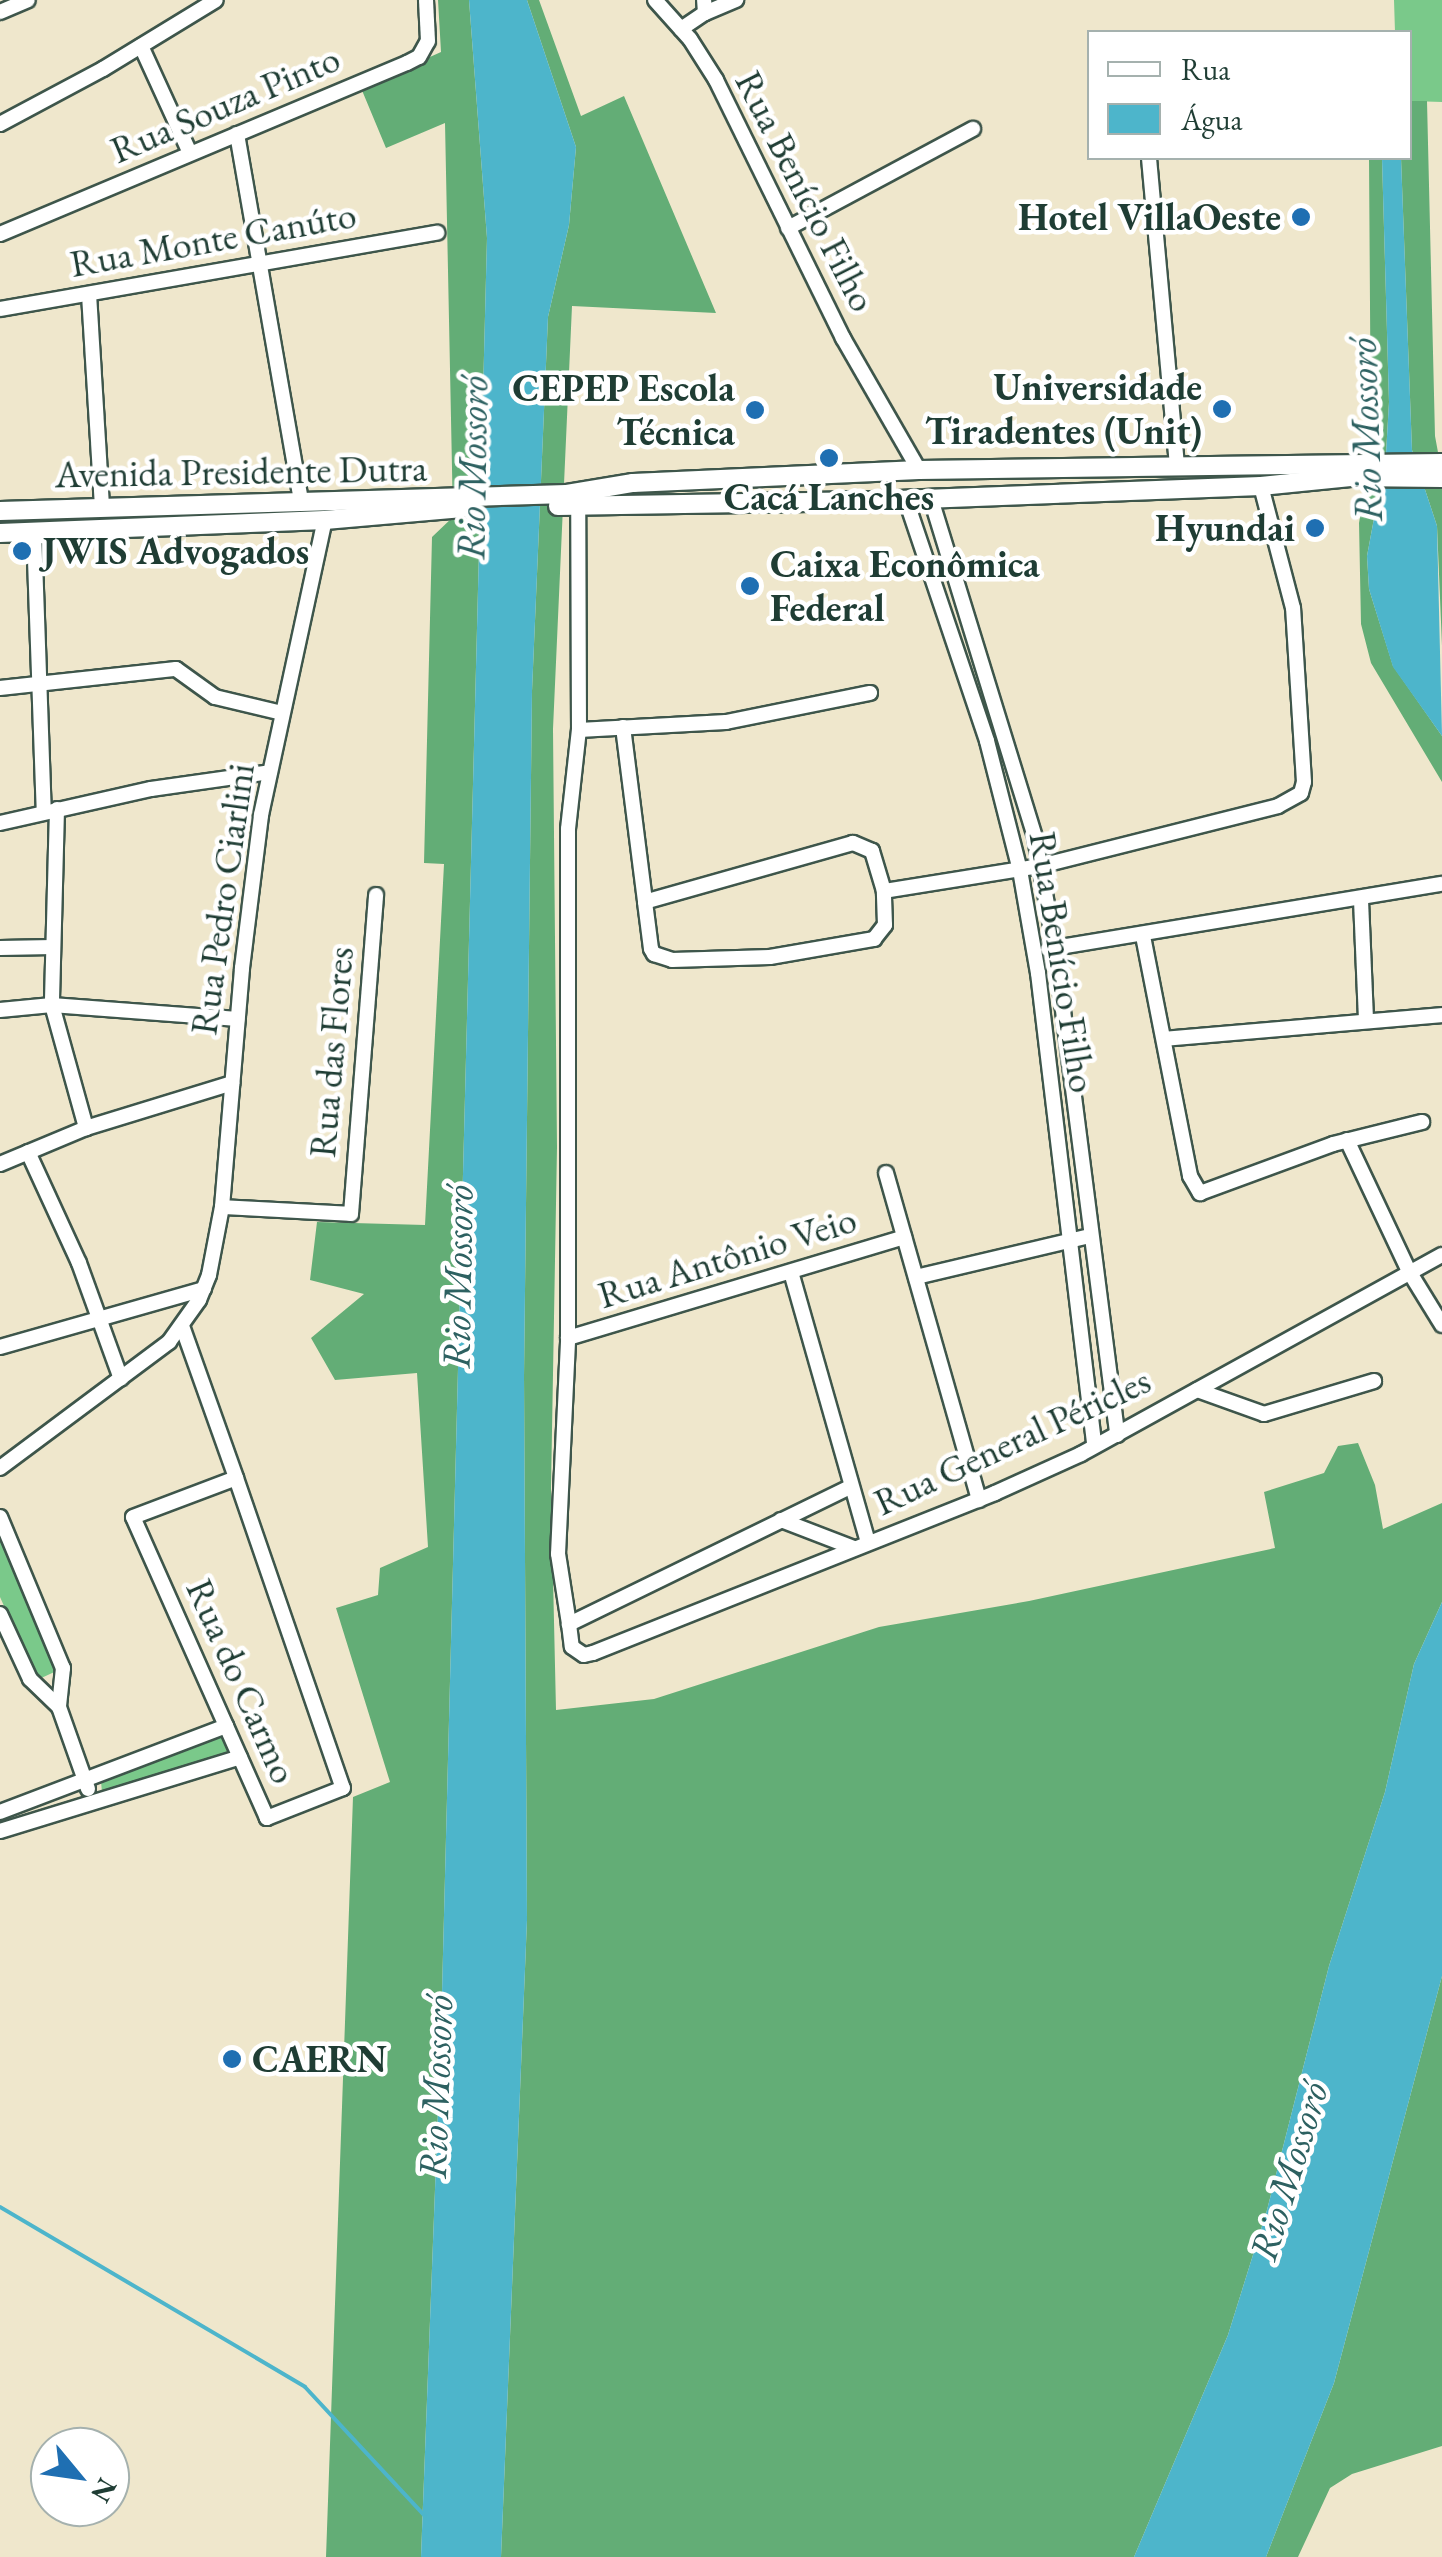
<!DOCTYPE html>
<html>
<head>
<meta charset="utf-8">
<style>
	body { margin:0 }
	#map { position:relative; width:1442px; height:2557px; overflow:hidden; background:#efe7cc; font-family:"EB Garamond",serif }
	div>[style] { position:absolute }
	.green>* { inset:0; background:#7ac98a }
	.forest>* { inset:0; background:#63ad76 }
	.water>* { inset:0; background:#4db5cb }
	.stream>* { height:4px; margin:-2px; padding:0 2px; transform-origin:2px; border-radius:2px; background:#4db5cb }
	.roads { filter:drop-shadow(2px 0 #3e564b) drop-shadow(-2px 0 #3e564b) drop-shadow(0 2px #3e564b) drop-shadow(0 -2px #3e564b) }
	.minor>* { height:14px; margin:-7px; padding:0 7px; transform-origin:7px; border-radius:7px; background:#fff }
	.major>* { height:18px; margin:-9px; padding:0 9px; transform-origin:9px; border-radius:9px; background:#fff }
	.dots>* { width:28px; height:28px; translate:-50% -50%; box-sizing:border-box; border:5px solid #fff; border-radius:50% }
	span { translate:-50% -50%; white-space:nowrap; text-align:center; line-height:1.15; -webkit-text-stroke:9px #fff; paint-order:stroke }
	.street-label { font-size:38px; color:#1f3d34 }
	.poi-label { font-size:38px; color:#1f3d34; font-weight:700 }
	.right { translate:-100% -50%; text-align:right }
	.left { translate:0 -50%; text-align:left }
	.water-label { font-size:40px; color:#2d6161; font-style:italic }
	.legend { position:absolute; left:1087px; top:30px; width:325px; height:130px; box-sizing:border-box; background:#fff; border:2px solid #a5b1ae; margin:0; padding:12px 18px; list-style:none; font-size:30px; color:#1f3d34 }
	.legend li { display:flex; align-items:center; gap:20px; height:50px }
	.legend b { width:50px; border:2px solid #a5b1ae }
	.north { position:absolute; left:30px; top:2427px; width:100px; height:100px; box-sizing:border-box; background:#fff; border:2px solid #a5b1ae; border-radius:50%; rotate:119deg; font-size:28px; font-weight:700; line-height:40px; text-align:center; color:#1f3d34 }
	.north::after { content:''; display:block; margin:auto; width:35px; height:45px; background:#1f6fb2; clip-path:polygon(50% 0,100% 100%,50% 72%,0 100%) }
</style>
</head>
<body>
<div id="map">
	<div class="green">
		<div style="clip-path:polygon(1394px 0,1442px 0,1442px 102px,1410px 101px,1410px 32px,1395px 32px)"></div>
		<div style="clip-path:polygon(0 1531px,63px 1668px,37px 1680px,0 1597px)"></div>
		<div style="clip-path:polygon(223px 1735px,232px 1753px,102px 1793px,101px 1781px)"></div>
	</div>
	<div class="forest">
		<div style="clip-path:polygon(438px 0,469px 0,487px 238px,441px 2032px,421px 2557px,326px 2557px,353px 1797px,390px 1782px,336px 1608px,378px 1595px,380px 1568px,428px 1547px,417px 1373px,335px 1380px,311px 1338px,364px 1294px,310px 1280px,317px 1222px,425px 1225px,444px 864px,424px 863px,432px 537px,453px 517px,445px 123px,386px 148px,361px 88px,441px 52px)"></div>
		<div style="clip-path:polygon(527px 0,539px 0,581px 116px,624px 96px,716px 313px,572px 306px,553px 729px,557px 1147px,551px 1488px,556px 1710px,654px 1699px,879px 1627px,1029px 1601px,1275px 1548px,1264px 1492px,1324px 1473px,1338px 1446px,1358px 1443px,1375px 1485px,1383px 1529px,1442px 1503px,1442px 1602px,1414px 1664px,1385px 1792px,1329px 1966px,1267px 2210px,1228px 2335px,1134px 2557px,501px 2557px,527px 1920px,524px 1376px,532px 691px,548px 317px,569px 225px,576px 147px)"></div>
		<div style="clip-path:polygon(1410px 101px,1427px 101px,1435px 436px,1442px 474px,1442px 646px,1437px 526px,1412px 450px,1401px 158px,1410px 158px)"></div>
		<div style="clip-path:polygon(1369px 158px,1382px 158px,1389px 402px,1386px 454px,1367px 556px,1369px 589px,1393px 666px,1442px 736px,1442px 782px,1371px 663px,1361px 624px,1359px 523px,1371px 453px)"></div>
		<div style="clip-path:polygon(1442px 1976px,1442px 2446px,1352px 2474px,1330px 2488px,1298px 2557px,1266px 2557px,1334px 2383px)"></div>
	</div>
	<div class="water">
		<div style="clip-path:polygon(469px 0,527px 0,576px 147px,569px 225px,548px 317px,532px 691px,524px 1376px,527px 1920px,501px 2557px,421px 2557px,441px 2032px,487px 238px)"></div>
		<div style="clip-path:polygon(1382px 158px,1401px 158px,1412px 450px,1437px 526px,1442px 736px,1393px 667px,1369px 589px,1367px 556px,1386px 454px,1389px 402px)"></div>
		<div style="clip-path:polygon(1442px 1602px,1442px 1976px,1334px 2383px,1266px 2557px,1134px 2557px,1228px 2335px,1267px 2210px,1329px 1966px,1385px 1792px,1414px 1664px)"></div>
	</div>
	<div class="stream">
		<div style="left:0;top:2207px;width:354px;rotate:30.5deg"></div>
		<div style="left:305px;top:2387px;width:176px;rotate:47.1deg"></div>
	</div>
	<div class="roads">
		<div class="minor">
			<div style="left:655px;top:0;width:52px;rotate:48.1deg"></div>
			<div style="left:690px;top:39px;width:49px;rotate:57.6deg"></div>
			<div style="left:716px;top:80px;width:288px;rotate:63.8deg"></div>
			<div style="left:843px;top:338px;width:152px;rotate:60.1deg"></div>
			<div style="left:0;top:12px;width:30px;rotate:-23deg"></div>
			<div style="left:705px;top:13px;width:34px;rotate:-23deg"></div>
			<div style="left:681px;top:29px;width:29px;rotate:-34deg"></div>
			<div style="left:705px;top:13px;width:13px;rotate:-94deg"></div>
			<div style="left:141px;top:46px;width:118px;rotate:65.4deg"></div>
			<div style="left:0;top:124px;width:117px;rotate:-28.1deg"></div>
			<div style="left:103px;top:69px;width:132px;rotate:-31.4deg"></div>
			<div style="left:237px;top:134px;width:374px;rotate:80.1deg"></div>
			<div style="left:1149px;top:158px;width:307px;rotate:84.8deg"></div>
			<div style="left:788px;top:228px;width:210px;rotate:-28.2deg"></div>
			<div style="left:0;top:234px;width:441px;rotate:-22.8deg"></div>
			<div style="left:407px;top:63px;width:13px;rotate:-27deg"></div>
			<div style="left:419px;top:57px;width:18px;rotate:-61deg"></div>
			<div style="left:428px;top:41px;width:41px;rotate:-92.8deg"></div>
			<div style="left:89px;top:294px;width:211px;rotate:86.5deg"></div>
			<div style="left:0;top:309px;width:444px;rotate:-9.9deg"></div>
			<div style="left:931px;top:499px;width:355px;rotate:72.9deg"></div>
			<div style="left:1035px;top:838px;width:112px;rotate:79.7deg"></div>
			<div style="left:1055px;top:948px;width:491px;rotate:82.7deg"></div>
			<div style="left:906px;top:500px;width:254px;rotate:71.4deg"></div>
			<div style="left:987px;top:741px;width:133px;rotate:75.7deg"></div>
			<div style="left:1020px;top:870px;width:105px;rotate:80.1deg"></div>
			<div style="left:1038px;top:973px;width:476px;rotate:83.2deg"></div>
			<div style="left:34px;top:531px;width:281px;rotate:88deg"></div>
			<div style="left:0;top:688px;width:177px;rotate:-6.2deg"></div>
			<div style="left:176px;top:669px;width:48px;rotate:35.7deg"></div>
			<div style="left:215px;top:697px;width:69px;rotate:13.4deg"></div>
			<div style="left:623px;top:727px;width:176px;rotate:82.8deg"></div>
			<div style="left:645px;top:902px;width:47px;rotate:82.7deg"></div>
			<div style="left:651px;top:949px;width:6px;rotate:59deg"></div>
			<div style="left:654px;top:954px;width:19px;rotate:18deg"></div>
			<div style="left:672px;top:960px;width:98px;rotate:-1.8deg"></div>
			<div style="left:770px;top:957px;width:106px;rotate:-9.8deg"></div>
			<div style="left:874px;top:939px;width:18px;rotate:-52deg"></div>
			<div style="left:885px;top:925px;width:34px;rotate:-92deg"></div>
			<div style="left:884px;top:891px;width:42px;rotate:-106.7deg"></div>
			<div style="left:872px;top:851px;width:21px;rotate:-157deg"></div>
			<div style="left:853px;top:843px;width:216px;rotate:164.2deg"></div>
			<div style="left:579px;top:730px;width:147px;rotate:-3.1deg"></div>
			<div style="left:726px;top:722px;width:147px;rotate:-11.4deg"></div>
			<div style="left:57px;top:809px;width:196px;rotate:91.5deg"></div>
			<div style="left:52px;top:1005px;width:128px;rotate:74.5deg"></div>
			<div style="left:0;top:823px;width:155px;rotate:-12.7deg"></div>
			<div style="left:151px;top:789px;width:120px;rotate:-8.1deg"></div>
			<div style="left:884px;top:891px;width:158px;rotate:-9.1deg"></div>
			<div style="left:1040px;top:866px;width:245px;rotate:-14.1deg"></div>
			<div style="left:1278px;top:806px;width:26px;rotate:-29deg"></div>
			<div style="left:1301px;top:793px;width:11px;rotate:-75deg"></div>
			<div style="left:1304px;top:782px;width:174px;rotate:-93.6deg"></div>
			<div style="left:1293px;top:608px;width:126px;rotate:-104.7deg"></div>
			<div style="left:1361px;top:900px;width:121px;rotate:87.6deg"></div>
			<div style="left:1143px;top:936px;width:245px;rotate:78.9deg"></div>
			<div style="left:1190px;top:1176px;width:20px;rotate:60deg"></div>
			<div style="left:1200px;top:1193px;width:142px;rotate:-20.2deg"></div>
			<div style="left:1333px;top:1144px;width:92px;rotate:-13.9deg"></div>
			<div style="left:0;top:948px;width:53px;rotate:-1.1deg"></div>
			<div style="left:1048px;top:949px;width:399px;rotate:-9.4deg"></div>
			<div style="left:0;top:1010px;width:52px;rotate:-5.5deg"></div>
			<div style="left:52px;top:1005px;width:186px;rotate:4.3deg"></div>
			<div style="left:1164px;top:1039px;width:279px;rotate:-4.9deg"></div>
			<div style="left:1347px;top:1140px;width:147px;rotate:64.7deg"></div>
			<div style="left:1410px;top:1273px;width:61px;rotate:58.4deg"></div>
			<div style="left:28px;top:1152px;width:122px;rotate:65.3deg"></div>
			<div style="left:79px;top:1263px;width:123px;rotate:70.1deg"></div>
			<div style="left:0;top:1164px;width:93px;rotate:-22.7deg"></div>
			<div style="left:86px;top:1128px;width:153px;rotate:-17.1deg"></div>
			<div style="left:886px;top:1173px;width:340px;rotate:74.1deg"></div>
			<div style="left:222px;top:1207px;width:129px;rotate:3.1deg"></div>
			<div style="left:351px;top:1214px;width:320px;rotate:-85.5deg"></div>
			<div style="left:791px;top:1272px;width:281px;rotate:74.1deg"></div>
			<div style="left:916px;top:1277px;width:178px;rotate:-13.3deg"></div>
			<div style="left:182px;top:1326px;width:161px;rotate:70.4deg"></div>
			<div style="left:236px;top:1478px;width:328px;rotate:71deg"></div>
			<div style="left:343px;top:1788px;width:82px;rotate:158.5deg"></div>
			<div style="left:267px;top:1818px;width:329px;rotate:-114deg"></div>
			<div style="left:133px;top:1517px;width:110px;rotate:-20.7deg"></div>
			<div style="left:568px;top:1338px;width:351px;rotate:-16.7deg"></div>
			<div style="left:0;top:1347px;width:212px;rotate:-15.9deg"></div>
			<div style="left:1197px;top:1390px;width:71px;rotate:19.7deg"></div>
			<div style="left:1264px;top:1414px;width:115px;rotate:-16.7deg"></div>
			<div style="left:0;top:1468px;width:211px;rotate:-36.7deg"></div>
			<div style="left:169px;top:1342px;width:52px;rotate:-54.5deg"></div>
			<div style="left:199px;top:1300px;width:27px;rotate:-68deg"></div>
			<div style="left:209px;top:1275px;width:69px;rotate:-79.2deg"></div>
			<div style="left:222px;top:1207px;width:240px;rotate:-85.2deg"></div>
			<div style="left:242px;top:968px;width:154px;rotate:-82.9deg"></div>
			<div style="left:261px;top:815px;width:302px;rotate:-77.8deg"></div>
			<div style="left:850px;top:1487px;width:313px;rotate:154deg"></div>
			<div style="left:569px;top:1624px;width:23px;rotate:83deg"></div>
			<div style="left:572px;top:1647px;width:14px;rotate:34deg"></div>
			<div style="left:584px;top:1655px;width:9px;rotate:-13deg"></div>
			<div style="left:593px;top:1653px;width:433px;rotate:-21.7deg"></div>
			<div style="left:995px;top:1493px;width:94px;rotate:-24.4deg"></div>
			<div style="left:1081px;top:1454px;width:412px;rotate:-28.9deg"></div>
			<div style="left:0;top:1517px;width:164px;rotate:67.4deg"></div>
			<div style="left:63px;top:1668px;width:39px;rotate:96deg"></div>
			<div style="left:781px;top:1520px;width:78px;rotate:21deg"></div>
			<div style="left:0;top:1614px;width:72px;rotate:65.2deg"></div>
			<div style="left:30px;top:1679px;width:40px;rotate:44deg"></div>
			<div style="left:59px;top:1707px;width:87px;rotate:70.5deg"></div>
			<div style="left:569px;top:1624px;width:71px;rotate:-98.9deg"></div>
			<div style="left:558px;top:1554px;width:216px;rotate:-87.3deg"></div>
			<div style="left:568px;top:1338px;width:509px;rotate:-90deg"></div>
			<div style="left:568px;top:829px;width:100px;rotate:-83.7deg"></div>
			<div style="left:579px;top:730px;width:231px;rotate:-90.2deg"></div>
			<div style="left:0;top:1812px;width:242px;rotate:-20.8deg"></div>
			<div style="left:0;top:1831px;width:251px;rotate:-17.1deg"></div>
		</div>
		<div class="major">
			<div style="left:558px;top:506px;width:314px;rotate:-0.9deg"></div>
			<div style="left:872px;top:501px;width:389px;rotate:-2.2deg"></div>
			<div style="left:1261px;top:486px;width:90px;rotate:-5.7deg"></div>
			<div style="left:1351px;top:477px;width:91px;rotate:0.6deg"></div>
			<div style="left:0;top:511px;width:567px;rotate:-1.72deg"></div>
			<div style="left:567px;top:494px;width:67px;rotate:-9.5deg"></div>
			<div style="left:633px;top:483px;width:286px;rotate:-2.6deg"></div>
			<div style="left:919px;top:470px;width:523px;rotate:-0.77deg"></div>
			<div style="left:0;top:533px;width:325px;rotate:-2.3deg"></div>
			<div style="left:325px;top:520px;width:138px;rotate:-5deg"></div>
		</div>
	</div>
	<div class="dots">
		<div style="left:1301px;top:217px;background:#1f6fb2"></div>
		<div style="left:1222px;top:409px;background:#1f6fb2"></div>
		<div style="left:755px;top:410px;background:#1f6fb2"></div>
		<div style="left:829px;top:458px;background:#1f6fb2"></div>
		<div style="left:1315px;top:528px;background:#1f6fb2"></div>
		<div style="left:22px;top:551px;background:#1f6fb2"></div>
		<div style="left:750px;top:586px;background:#1f6fb2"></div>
		<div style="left:232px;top:2059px;background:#1f6fb2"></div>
	</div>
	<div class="street-label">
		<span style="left:225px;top:104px;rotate:-23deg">Rua Souza Pinto</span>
		<span style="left:806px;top:191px;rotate:63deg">Rua Benício Filho</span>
		<span style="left:213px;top:239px;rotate:-10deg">Rua Monte Canúto</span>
		<span style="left:241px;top:471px;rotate:-1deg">Avenida Presidente Dutra</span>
		<span style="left:222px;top:899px;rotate:-82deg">Rua Pedro Ciarlini</span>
		<span style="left:1063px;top:962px;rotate:81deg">Rua Benício Filho</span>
		<span style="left:331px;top:1052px;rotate:-85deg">Rua das Flores</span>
		<span style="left:727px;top:1257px;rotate:-17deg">Rua Antônio Veio</span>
		<span style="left:1012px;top:1441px;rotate:-25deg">Rua General Péricles</span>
		<span style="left:242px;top:1681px;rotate:66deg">Rua do Carmo</span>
	</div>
	<div class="poi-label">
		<span class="right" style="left:1281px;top:217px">Hotel VillaOeste</span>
		<span class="right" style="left:1202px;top:409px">Universidade<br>Tiradentes (Unit)</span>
		<span class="right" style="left:735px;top:410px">CEPEP Escola<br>Técnica</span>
		<span style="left:829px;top:497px">Cacá Lanches</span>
		<span class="right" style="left:1295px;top:528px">Hyundai</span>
		<span class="left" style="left:42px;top:551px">JWIS Advogados</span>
		<span class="left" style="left:770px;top:586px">Caixa Econômica<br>Federal</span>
		<span class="left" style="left:252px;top:2059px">CAERN</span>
	</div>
	<div class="water-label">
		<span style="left:1365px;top:430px;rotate:-92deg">Rio Mossoró</span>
		<span style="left:472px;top:468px;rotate:-89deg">Rio Mossoró</span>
		<span style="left:457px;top:1277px;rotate:-89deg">Rio Mossoró</span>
		<span style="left:435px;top:2087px;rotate:-88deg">Rio Mossoró</span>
		<span style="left:1288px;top:2171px;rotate:-73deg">Rio Mossoró</span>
	</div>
	<ul class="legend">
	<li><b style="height:12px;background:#fff"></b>Rua</li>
	<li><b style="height:28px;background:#4db5cb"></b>Água</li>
	</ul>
	<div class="north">N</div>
</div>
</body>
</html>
